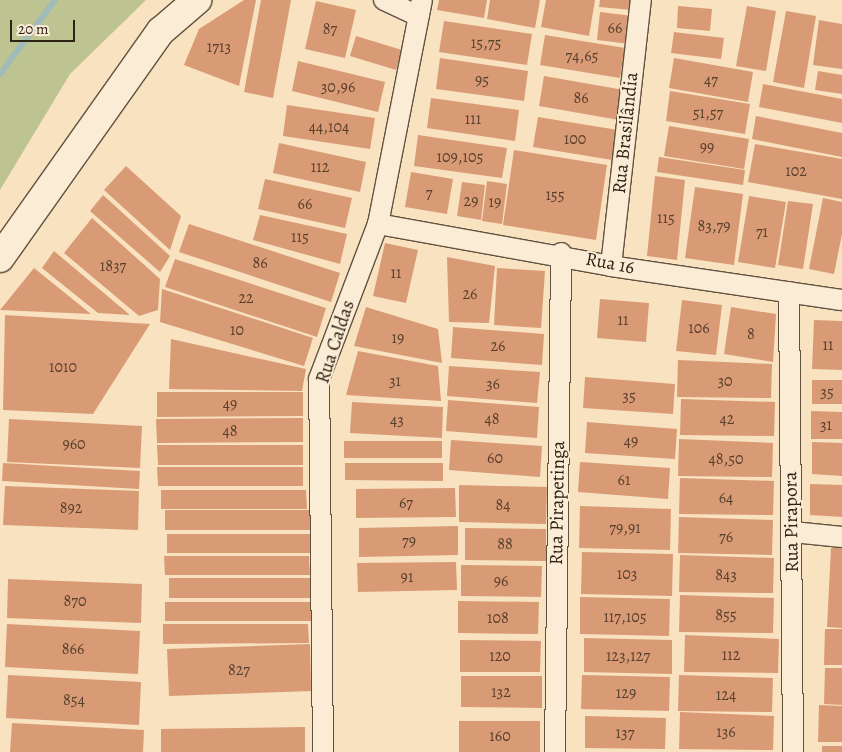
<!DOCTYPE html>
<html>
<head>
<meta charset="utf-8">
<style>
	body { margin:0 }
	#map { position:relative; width:842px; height:752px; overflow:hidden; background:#f9e2c0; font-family:Alegreya,serif }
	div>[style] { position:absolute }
	.green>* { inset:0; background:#bec392 }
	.stream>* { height:6px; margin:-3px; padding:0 3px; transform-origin:3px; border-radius:3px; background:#a0bcb9 }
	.building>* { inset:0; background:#d99b76 }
	.roads { filter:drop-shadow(1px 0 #615240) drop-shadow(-1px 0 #615240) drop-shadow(0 1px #615240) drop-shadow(0 -1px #615240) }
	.street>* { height:20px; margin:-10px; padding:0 10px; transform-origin:10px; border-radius:10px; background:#fbecd6 }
	.secondary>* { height:28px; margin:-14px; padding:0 14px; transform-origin:14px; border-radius:14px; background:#fbecd6 }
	span { translate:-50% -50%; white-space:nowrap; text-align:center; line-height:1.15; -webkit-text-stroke:4px #fbecd6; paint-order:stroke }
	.number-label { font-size:16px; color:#59402d }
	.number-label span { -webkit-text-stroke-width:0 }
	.street-label { font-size:19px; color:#2e2215 }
	.scale { position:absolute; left:10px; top:20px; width:65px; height:22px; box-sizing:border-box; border:2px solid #2e2215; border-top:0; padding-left:6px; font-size:15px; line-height:18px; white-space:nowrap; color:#2e2215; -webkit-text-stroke:4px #fbecd6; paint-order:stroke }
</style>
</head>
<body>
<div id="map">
	<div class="green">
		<div style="clip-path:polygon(0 0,146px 0,70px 74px,0 190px)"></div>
	</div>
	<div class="stream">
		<div style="left:0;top:74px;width:92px;rotate:-53.4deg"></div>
	</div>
	<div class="building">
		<div style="clip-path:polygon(244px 0,256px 0,239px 86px,184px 65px,199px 29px)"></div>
		<div style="clip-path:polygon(261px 0,291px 0,273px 98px,244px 92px)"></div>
		<div style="clip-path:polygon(439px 0,487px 0,484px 18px,437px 10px)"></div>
		<div style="clip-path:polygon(490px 0,540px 0,535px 28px,487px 19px)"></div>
		<div style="clip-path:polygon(546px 0,595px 0,589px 36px,541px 27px)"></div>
		<div style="clip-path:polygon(600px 0,634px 0,633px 10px,599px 7px)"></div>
		<div style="clip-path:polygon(316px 1px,356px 10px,345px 58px,305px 49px)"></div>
		<div style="clip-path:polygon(678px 6px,712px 9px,710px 31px,677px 28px)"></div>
		<div style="clip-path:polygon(747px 6px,776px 11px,766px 71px,736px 66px)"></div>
		<div style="clip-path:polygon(786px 11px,816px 16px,804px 88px,773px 82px)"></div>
		<div style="clip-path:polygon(600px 12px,633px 16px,630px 44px,597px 40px)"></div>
		<div style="clip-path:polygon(819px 20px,842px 24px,842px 69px,813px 65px)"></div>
		<div style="clip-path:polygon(444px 21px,532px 34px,527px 65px,439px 52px)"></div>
		<div style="clip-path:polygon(674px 32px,724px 38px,721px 59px,671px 53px)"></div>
		<div style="clip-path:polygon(545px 35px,625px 48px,620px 78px,540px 65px)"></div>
		<div style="clip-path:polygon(356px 36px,402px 50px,396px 70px,350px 56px)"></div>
		<div style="clip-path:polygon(440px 58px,528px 71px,524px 101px,436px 89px)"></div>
		<div style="clip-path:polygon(674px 58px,753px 72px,748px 102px,669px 88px)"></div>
		<div style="clip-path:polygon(298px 61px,385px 82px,378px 112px,292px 91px)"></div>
		<div style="clip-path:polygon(818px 71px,842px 75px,842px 94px,815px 90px)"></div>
		<div style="clip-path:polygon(544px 76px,624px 90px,619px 120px,539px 106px)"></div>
		<div style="clip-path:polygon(763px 84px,842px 99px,842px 123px,759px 107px)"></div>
		<div style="clip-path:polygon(670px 91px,750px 104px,745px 134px,666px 121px)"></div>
		<div style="clip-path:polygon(431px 98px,519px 110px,515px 141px,427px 128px)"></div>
		<div style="clip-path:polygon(287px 105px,375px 118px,370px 149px,283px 136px)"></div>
		<div style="clip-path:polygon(756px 116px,842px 133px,842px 157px,752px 139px)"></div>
		<div style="clip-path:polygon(538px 117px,618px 130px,612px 160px,533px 147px)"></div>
		<div style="clip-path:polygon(669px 126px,749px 139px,744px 169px,664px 156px)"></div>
		<div style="clip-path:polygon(418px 135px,507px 148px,502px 178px,414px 166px)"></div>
		<div style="clip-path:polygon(279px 143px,366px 162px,360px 192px,273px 173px)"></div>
		<div style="clip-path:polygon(755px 144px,842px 159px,842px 199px,748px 182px)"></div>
		<div style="clip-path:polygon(514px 150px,607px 165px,596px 240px,503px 225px)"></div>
		<div style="clip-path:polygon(659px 157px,745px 170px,743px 185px,657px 172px)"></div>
		<div style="clip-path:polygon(126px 166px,181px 216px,170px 250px,104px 190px)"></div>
		<div style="clip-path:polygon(411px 172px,453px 179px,447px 214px,405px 207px)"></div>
		<div style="clip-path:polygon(655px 176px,685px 180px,677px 260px,647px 256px)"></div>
		<div style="clip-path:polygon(265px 179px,352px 198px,345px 228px,258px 209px)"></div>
		<div style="clip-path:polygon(487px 181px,507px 184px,502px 224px,482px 221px)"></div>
		<div style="clip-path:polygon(462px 182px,485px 185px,481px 220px,457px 216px)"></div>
		<div style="clip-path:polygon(695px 187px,743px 194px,734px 265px,685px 258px)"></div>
		<div style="clip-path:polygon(103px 195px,170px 256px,160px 272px,90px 211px)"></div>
		<div style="clip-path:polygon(749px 196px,786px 202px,775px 268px,738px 262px)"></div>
		<div style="clip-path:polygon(823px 198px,842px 202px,842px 234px,834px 274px,809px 269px)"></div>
		<div style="clip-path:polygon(788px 201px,813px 204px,803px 269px,778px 265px)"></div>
		<div style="clip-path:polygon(260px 215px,347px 234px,340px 264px,253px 240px)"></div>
		<div style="clip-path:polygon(92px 218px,160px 279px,158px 310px,139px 316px,64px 253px)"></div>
		<div style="clip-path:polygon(189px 224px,340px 273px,331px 302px,179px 252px)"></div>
		<div style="clip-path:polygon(385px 243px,418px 250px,406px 303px,373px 296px)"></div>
		<div style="clip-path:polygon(54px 251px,130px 315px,98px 313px,42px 268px)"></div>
		<div style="clip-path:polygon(447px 257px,495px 266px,489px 323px,449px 322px)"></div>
		<div style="clip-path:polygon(175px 259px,326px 308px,317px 337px,165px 287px)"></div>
		<div style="clip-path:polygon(34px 268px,91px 314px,0 310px)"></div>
		<div style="clip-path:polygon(497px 268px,545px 271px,541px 328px,494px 325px)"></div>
		<div style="clip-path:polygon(162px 289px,313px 338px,304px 366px,160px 322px)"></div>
		<div style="clip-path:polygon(600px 299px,649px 303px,646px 342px,597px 338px)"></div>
		<div style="clip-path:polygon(682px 300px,722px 305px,716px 355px,676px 351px)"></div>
		<div style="clip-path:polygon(366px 307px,438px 329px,442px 363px,354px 346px)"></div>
		<div style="clip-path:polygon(731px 307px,776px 314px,773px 362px,724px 354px)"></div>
		<div style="clip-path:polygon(5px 315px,150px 324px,93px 414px,3px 410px)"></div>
		<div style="clip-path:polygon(814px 320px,842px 321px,842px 370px,812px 369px)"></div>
		<div style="clip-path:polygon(453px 327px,544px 334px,542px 365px,451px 358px)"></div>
		<div style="clip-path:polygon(171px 339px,306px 369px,302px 391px,169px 389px)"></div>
		<div style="clip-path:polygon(358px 351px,438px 366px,441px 401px,346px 395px)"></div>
		<div style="clip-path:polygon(678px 360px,772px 364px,771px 398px,677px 397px)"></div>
		<div style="clip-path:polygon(449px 366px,540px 372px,537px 403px,447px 396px)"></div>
		<div style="clip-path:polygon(585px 377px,675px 384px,673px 414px,583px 408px)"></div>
		<div style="clip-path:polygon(812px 380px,842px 380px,842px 404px,812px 404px)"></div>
		<div style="clip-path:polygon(157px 392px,303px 392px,303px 416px,157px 417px)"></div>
		<div style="clip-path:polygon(681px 399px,775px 402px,774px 436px,680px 435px)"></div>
		<div style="clip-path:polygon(448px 400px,539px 407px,537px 438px,446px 431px)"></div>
		<div style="clip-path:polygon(352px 402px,443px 407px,442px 438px,350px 433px)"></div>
		<div style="clip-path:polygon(811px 411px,842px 412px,842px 439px,811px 439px)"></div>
		<div style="clip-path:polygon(303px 418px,303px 442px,157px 443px,156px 419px)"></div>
		<div style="clip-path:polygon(9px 419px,142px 426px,140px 468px,7px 462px)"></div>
		<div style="clip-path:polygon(587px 422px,677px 429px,675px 459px,585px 453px)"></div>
		<div style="clip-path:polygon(679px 439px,773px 443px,772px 477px,678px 476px)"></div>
		<div style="clip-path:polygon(451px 440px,542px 446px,540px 477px,449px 470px)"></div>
		<div style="clip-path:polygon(344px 441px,442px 441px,442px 458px,344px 458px)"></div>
		<div style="clip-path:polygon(812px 442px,842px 443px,842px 476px,812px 474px)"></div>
		<div style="clip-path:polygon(157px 445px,303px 445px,303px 465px,158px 465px)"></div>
		<div style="clip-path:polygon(580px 462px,670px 468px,668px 499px,578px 492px)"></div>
		<div style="clip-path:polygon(3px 463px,140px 471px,139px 489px,2px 481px)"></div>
		<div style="clip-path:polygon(345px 463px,443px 463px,443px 481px,345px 480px)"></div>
		<div style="clip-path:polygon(157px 467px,303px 467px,303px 486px,158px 486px)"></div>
		<div style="clip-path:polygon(680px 478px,774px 481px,773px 515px,679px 514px)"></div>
		<div style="clip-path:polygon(810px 484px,842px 485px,842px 517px,810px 515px)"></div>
		<div style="clip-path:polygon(459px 485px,547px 487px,546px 524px,459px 522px)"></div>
		<div style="clip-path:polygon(5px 486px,139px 491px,138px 530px,3px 525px)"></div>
		<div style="clip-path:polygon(455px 488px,456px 517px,356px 518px,356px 489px)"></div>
		<div style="clip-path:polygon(161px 490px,306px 490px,307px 509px,161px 509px)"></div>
		<div style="clip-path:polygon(580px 506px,671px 509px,670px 550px,579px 548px)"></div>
		<div style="clip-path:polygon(165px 510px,310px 510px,310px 530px,165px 530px)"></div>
		<div style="clip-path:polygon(679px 517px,773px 520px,772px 555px,678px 553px)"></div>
		<div style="clip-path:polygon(458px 526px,458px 555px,359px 557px,359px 528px)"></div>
		<div style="clip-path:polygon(465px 528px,546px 529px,546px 561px,465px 560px)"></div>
		<div style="clip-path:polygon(167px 534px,312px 534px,312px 553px,167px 553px)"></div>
		<div style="clip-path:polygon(831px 548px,842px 548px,842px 628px,827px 627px)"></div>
		<div style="clip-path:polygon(582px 552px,673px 554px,672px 596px,581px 594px)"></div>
		<div style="clip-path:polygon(680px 555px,774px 558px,773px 593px,679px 592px)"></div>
		<div style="clip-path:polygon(164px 556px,309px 556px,310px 575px,165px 575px)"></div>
		<div style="clip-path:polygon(456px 562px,457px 590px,358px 592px,357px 563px)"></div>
		<div style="clip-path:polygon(461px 565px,542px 566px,541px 597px,461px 596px)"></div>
		<div style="clip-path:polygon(169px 578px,314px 578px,314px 598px,169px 598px)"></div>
		<div style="clip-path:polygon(8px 579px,142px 584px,141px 623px,7px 618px)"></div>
		<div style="clip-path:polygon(680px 595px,774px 598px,773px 633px,679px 632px)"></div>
		<div style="clip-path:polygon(580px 597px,670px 599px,669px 636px,580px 634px)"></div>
		<div style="clip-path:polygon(458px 601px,539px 602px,538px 634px,458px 633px)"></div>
		<div style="clip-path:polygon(165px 602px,311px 602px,311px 621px,165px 621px)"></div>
		<div style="clip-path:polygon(7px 624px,140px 631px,138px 674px,5px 667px)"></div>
		<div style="clip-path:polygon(163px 624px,308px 624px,309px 643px,163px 644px)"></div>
		<div style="clip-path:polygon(825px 629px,842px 629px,842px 665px,824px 665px)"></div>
		<div style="clip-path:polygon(685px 635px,779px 639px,778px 673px,684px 672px)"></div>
		<div style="clip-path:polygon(584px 638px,672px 640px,672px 674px,584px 672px)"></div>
		<div style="clip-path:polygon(460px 640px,541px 641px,540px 672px,460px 672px)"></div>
		<div style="clip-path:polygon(310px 644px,311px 691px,169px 696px,167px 649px)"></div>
		<div style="clip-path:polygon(825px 668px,842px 668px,842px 705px,824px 704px)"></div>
		<div style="clip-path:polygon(8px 675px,141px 682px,139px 725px,6px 718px)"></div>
		<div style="clip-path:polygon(582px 675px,670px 677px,669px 711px,581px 709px)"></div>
		<div style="clip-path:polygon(679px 675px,773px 678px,772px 712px,678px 711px)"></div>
		<div style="clip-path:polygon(461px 676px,542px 676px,542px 708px,461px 707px)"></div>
		<div style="clip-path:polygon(819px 705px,842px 706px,842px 742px,818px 742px)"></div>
		<div style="clip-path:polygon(680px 712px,774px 716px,773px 750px,679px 749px)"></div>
		<div style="clip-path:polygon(585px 716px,666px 718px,665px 749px,585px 748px)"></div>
		<div style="clip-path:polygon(459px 721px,540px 721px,540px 752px,459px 752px)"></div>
		<div style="clip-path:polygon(12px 723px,144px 730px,143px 752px,10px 752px)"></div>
		<div style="clip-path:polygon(305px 727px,305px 752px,161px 752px,161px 729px)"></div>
		<div style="clip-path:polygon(822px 746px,842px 746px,842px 752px,822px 752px)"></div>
	</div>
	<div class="roads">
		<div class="street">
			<div style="left:384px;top:0;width:38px;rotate:25deg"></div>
			<div style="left:378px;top:224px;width:237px;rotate:10.2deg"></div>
			<div style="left:611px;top:266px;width:233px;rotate:8.4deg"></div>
			<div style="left:611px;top:266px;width:268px;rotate:-83.6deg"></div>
			<div style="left:789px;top:292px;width:460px;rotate:89.5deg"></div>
			<div style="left:793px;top:532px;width:49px;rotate:5.8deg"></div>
			<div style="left:323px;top:752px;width:373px;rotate:-90.6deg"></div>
			<div style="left:319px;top:379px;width:166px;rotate:-69.2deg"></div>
			<div style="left:378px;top:224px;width:228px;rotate:-78.9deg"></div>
			<div style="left:555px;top:752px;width:499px;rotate:-89.3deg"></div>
		</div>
		<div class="secondary">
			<div style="left:0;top:258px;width:278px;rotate:-54.7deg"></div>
			<div style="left:161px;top:31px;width:48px;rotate:-40.7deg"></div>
		</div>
	</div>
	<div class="number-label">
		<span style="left:615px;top:28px">66</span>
		<span style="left:330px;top:29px">87</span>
		<span style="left:486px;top:43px">15,75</span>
		<span style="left:219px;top:47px">1713</span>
		<span style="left:582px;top:56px">74,65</span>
		<span style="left:482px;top:80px">95</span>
		<span style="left:711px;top:80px">47</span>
		<span style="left:338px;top:87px">30,96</span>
		<span style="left:581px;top:98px">86</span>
		<span style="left:708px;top:113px">51,57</span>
		<span style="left:473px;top:119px">111</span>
		<span style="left:329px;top:127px">44,104</span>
		<span style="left:575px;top:139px">100</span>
		<span style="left:707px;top:147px">99</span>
		<span style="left:460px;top:157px">109,105</span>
		<span style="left:320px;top:167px">112</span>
		<span style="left:796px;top:171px">102</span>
		<span style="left:429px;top:193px">7</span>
		<span style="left:555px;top:195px">155</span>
		<span style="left:471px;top:201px">29</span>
		<span style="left:495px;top:202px">19</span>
		<span style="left:305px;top:204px">66</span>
		<span style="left:666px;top:218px">115</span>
		<span style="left:714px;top:226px">83,79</span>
		<span style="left:762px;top:232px">71</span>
		<span style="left:300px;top:237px">115</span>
		<span style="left:260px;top:263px">86</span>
		<span style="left:113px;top:266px">1837</span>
		<span style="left:396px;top:273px">11</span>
		<span style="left:470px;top:294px">26</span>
		<span style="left:246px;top:298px">22</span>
		<span style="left:623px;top:320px">11</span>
		<span style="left:699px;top:328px">106</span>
		<span style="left:237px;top:330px">10</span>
		<span style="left:751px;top:334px">8</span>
		<span style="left:398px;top:338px">19</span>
		<span style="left:828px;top:345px">11</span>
		<span style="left:498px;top:346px">26</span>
		<span style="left:63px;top:367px">1010</span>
		<span style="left:395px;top:381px">31</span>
		<span style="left:725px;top:381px">30</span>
		<span style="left:493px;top:384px">36</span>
		<span style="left:827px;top:392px">35</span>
		<span style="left:629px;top:396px">35</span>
		<span style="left:230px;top:404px">49</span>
		<span style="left:492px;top:419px">48</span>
		<span style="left:727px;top:419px">42</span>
		<span style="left:397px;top:420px">43</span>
		<span style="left:826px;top:425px">31</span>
		<span style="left:230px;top:431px">48</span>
		<span style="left:631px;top:441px">49</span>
		<span style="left:74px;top:444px">960</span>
		<span style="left:495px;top:458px">60</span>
		<span style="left:726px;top:459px">48,50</span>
		<span style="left:624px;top:480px">61</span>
		<span style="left:726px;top:498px">64</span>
		<span style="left:406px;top:503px">67</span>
		<span style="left:503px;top:505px">84</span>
		<span style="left:71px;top:508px">892</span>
		<span style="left:625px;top:528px">79,91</span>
		<span style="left:726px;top:537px">76</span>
		<span style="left:409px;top:541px">79</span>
		<span style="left:505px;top:544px">88</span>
		<span style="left:627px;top:574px">103</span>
		<span style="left:726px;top:575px">843</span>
		<span style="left:407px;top:577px">91</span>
		<span style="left:501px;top:581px">96</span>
		<span style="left:75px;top:601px">870</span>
		<span style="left:726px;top:615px">855</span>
		<span style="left:625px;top:617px">117,105</span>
		<span style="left:498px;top:618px">108</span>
		<span style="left:73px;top:649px">866</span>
		<span style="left:731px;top:655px">112</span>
		<span style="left:500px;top:656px">120</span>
		<span style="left:628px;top:656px">123,127</span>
		<span style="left:239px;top:670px">827</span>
		<span style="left:501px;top:692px">132</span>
		<span style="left:626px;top:693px">129</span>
		<span style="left:726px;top:695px">124</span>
		<span style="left:74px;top:700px">854</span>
		<span style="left:726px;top:732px">136</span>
		<span style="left:625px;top:733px">137</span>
		<span style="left:500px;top:736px">160</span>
	</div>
	<div class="street-label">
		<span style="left:626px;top:133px;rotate:-84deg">Rua Brasilândia</span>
		<span style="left:610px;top:264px;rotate:11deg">Rua 16</span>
		<span style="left:336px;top:342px;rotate:-72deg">Rua Caldas</span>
		<span style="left:558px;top:503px;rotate:-89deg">Rua Pirapetinga</span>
		<span style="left:792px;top:522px;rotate:-91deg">Rua Pirapora</span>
	</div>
	<div class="scale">20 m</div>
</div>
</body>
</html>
